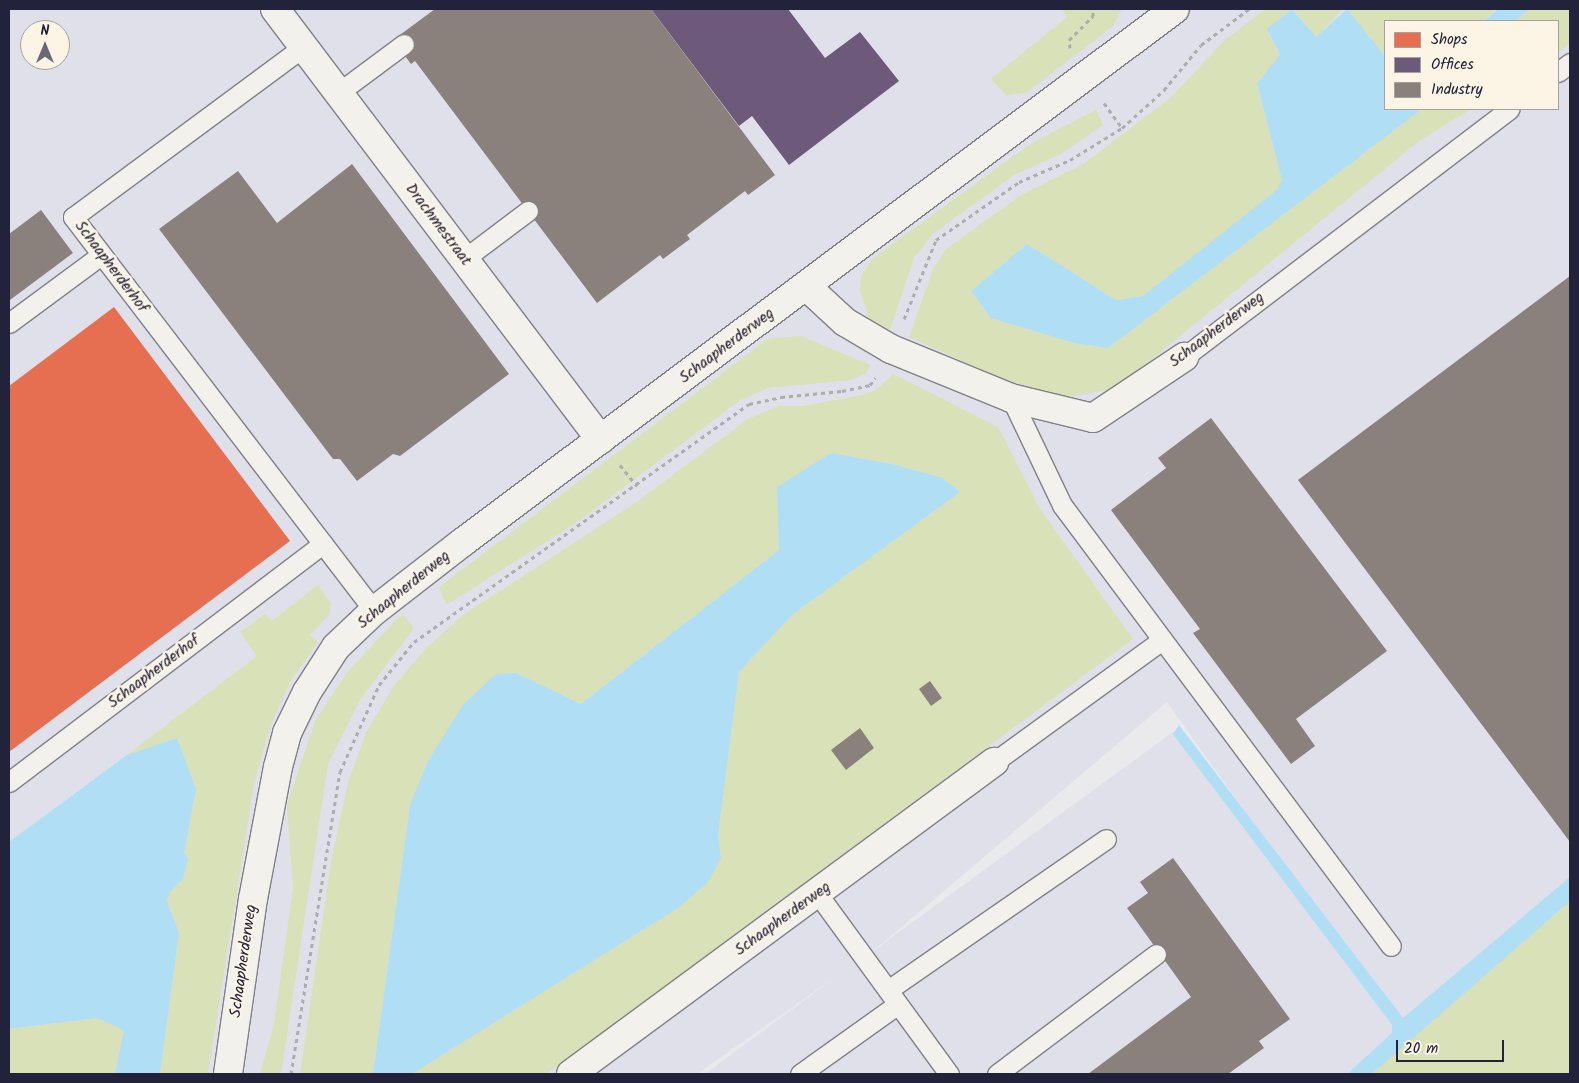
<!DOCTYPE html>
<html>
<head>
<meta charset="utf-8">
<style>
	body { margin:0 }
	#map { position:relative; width:1579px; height:1083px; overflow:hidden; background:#eae9eb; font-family:Kalam,sans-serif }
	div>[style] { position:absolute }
	.built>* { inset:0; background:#e0e0ea }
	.green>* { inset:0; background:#d8e1b8 }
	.water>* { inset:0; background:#b0def5 }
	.shops>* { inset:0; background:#e76f51 }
	.offices>* { inset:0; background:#6d597a }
	.industry>* { inset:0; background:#8a817c }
	.path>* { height:3px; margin-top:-1.5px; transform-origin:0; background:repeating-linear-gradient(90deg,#aeadad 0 4px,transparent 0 8px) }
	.roads { filter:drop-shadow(1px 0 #808086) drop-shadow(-1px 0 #808086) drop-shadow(0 1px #808086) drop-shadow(0 -1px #808086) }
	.service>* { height:19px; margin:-9.5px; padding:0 9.5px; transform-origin:9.5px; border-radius:9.5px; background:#f3f1ec }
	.minor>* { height:28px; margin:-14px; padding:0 14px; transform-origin:14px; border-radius:14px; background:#f3f1ec }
	.tertiary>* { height:28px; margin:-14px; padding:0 14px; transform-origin:14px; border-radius:14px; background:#f3f1ec }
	span { translate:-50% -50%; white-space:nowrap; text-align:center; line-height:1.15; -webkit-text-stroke:5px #fcf5e5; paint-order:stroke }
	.street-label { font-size:16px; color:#22223b }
	.frame { position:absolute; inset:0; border:10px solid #22223b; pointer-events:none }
	.legend { position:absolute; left:1384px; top:20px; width:175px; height:90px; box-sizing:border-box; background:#fcf5e5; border:1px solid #a5a1a1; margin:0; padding:6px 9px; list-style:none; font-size:15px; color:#22223b }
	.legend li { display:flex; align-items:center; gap:10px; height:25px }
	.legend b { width:25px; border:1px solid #a5a1a1 }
	.north { position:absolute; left:20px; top:20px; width:50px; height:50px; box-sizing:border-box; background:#fcf5e5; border:1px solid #a5a1a1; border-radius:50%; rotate:0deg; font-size:14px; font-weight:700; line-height:20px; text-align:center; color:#22223b }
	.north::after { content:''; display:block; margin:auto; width:18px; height:22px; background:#686879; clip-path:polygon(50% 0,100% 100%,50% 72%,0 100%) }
	.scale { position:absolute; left:1396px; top:1040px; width:108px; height:22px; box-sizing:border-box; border:2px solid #22223b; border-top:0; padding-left:6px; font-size:15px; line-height:18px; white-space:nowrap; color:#22223b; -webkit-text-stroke:4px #fcf5e5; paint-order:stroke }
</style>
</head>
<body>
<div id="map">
	<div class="built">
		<div style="clip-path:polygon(evenodd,9px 9px,1570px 9px,1570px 1041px,1432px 1074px,1167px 702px,873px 951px,1173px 732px,1392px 1025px,1392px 1033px,1347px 1074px,705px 1074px,837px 976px,697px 1074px,88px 1074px,9px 953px,9px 9px,1385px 21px,1558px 21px,1558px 109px,1385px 109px,1385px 21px,9px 9px,30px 30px,60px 30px,60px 60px,30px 60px,30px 30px)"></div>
	</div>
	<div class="green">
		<div style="clip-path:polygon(1062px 9px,1122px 9px,1113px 26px,1026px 93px,1006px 95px,991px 79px,1067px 17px)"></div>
		<div style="clip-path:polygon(1266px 9px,1292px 9px,1267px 29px,1280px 55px,1257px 83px,1282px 180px,1279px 189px,1143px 296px,1116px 300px,1027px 244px,971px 291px,991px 318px,1074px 343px,1108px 348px,1422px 109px,1471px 109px,1419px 141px,1115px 389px,1049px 400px,909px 337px,933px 269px,946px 249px,1021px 195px,1085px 163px,1170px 98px,1227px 38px)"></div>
		<div style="clip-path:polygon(1293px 9px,1343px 9px,1316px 37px)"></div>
		<div style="clip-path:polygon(1347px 9px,1496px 9px,1483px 21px,1385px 21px,1385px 56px)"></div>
		<div style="clip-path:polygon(1530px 9px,1570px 9px,1570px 43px,1558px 53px,1558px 21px,1515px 21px)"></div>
		<div style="clip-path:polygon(1096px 110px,1103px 125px,1059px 155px,1014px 175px,933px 234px,914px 258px,890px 330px,869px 318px,860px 291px,861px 277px,872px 259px,1030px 144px)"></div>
		<div style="clip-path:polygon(801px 336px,870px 365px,866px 373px,851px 380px,768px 388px,739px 401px,576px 523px,446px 605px,439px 587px,769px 338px)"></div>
		<div style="clip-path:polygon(893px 374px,998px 427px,1040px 509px,1133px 639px,546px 1074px,412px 1074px,678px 908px,721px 858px,718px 835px,739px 672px,792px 615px,960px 492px,942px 478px,892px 464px,831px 453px,777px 487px,779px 550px,581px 704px,516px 673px,410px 805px,373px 1074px,300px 1074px,331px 862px,348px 782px,366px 733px,393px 687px,426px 648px,463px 615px,634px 504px,748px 419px,778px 406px,803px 406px,863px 395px,877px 389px)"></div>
		<div style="clip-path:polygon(318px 585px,331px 603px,329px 615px,310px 635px,318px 642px,292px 679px,271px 724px,254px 784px,208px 1074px,160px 1074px,179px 933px,167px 901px,169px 893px,183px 879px,188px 859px,184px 853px,196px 789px,177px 738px,127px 755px,257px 656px,240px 632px,265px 614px,272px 621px)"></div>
		<div style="clip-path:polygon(402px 614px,414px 628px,360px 700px,328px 764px,281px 1074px,260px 1074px,274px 1024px,293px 888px,287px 805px,315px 721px,349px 670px)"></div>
		<div style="clip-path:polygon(1570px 901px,1570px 1074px,1372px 1074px,1419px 1032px)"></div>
		<div style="clip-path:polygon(97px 1018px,125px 1030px,115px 1074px,9px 1074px,9px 1029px)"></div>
	</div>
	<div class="water">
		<div style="clip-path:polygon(1292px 9px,1316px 37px,1347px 9px,1385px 56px,1385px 109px,1422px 109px,1108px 348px,1074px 343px,991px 318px,971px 291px,1027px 244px,1116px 300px,1143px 296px,1278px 189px,1282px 180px,1257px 83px,1280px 55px,1267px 29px)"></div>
		<div style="clip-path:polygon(1498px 9px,1530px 9px,1515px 21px,1484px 21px)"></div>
		<div style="clip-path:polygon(831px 453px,892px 464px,943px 478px,960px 492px,792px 615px,739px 672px,718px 835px,721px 858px,708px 882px,678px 908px,412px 1074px,373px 1074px,410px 805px,428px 761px,463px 705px,496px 674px,516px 673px,581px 704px,779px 550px,777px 487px)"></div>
		<div style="clip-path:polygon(1179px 725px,1403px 1018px,1570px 877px,1570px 901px,1372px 1074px,1347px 1074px,1392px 1033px,1392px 1025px,1173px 734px)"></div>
		<div style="clip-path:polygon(177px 738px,196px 789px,184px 853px,188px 859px,183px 879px,169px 893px,167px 901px,179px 933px,160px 1074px,115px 1074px,124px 1030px,97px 1018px,9px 1029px,9px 842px,127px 755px)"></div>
	</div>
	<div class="shops">
		<div style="clip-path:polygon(114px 307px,290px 541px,9px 752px,9px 386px)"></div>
	</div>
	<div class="offices">
		<div style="clip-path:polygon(651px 9px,788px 9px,825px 58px,860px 32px,899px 81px,789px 165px,752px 116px,739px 126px)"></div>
	</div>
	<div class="industry">
		<div style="clip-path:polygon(435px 9px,651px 9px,775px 175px,748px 195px,745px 191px,687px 235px,690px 239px,663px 259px,660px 255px,597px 303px,415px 61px,411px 64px,393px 40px)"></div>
		<div style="clip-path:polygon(352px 164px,509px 374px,400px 456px,393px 454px,357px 481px,340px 459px,333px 459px,159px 229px,238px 171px,277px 223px)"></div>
		<div style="clip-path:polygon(41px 210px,73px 253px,10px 300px,9px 234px)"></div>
		<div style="clip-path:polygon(1570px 276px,1570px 842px,1298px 480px)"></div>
		<div style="clip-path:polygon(1211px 418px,1387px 651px,1296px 719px,1315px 746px,1291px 764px,1193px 633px,1200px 629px,1111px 510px,1166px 468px,1158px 458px)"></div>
		<div style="clip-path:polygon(930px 681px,942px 698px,931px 706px,919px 689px)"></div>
		<div style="clip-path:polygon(860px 728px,874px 748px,846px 770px,831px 750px)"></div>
		<div style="clip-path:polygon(1173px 858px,1290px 1019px,1259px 1041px,1264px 1048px,1228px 1074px,1088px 1074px,1191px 997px,1127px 908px,1148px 893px,1140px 882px)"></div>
	</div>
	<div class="path">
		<div style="left:1070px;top:48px;width:8px;rotate:-97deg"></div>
		<div style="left:1069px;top:40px;width:34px;rotate:-45deg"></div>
		<div style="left:1093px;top:16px;width:7px;rotate:-90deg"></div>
		<div style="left:1104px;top:103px;width:31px;rotate:54deg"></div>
		<div style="left:904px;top:319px;width:85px;rotate:-67.9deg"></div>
		<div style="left:936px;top:240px;width:101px;rotate:-34.9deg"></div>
		<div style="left:1019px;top:182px;width:56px;rotate:-23.3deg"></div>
		<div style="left:1070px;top:160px;width:61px;rotate:-31.6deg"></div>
		<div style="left:1122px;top:128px;width:57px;rotate:-42.1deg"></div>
		<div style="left:1164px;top:90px;width:58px;rotate:-50.6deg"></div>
		<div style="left:1201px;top:45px;width:60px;rotate:-36.9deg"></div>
		<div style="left:620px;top:465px;width:27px;rotate:51deg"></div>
		<div style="left:291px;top:1074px;width:306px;rotate:-80.8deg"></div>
		<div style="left:340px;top:772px;width:95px;rotate:-65.9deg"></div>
		<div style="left:379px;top:685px;width:55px;rotate:-50.9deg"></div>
		<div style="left:414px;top:642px;width:411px;rotate:-35.4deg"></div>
		<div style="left:749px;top:404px;width:33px;rotate:-12deg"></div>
		<div style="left:781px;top:397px;width:61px;rotate:-5.6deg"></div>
		<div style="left:842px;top:391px;width:29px;rotate:-12deg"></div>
		<div style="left:870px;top:385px;width:9px;rotate:-54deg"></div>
	</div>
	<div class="roads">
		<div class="service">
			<div style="left:303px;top:47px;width:286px;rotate:143.5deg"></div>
			<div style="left:73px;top:217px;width:496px;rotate:52.6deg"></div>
			<div style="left:1558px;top:72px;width:15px;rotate:-37deg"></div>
			<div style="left:338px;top:93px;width:82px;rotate:-36.6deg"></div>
			<div style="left:464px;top:259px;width:80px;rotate:-36.9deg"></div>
			<div style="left:9px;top:323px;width:114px;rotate:-36.5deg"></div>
			<div style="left:1184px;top:357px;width:409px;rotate:-37.3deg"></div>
			<div style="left:1011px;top:398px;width:119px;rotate:64.5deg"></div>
			<div style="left:1062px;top:505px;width:550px;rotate:53.28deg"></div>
			<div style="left:994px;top:762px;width:208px;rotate:-36deg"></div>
			<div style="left:9px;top:782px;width:394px;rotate:-37.2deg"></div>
			<div style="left:817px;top:893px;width:224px;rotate:53.9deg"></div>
			<div style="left:888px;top:990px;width:265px;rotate:-34.7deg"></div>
			<div style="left:800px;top:1074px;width:120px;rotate:-35.5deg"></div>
			<div style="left:997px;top:1074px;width:199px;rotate:-37deg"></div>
		</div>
		<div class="minor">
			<div style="left:275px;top:9px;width:540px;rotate:52.9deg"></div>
			<div style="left:806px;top:286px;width:53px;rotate:42.7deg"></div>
			<div style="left:845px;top:322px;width:53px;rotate:30.4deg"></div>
			<div style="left:891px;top:349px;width:130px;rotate:22.2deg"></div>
			<div style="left:1011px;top:398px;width:84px;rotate:13.7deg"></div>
			<div style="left:1093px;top:418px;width:110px;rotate:-33.8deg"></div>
			<div style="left:571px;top:1074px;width:526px;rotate:-36.41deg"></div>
		</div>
		<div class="tertiary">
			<div style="left:228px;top:1074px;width:177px;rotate:-81.9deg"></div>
			<div style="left:253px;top:899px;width:134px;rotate:-79.3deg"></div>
			<div style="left:278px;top:767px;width:35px;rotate:-75deg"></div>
			<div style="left:287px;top:733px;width:46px;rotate:-64deg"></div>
			<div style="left:307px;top:692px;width:54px;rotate:-57.2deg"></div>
			<div style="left:336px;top:647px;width:52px;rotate:-43.5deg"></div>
			<div style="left:374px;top:611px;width:113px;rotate:-37.8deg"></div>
			<div style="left:463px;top:542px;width:889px;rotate:-36.82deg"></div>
		</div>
	</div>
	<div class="street-label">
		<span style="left:438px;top:225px;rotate:53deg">Drachmestraat</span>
		<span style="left:111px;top:267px;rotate:53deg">Schaapherderhof</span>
		<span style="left:1217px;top:330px;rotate:-37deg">Schaapherderweg</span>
		<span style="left:727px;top:346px;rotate:-37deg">Schaapherderweg</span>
		<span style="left:404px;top:590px;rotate:-39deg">Schaapherderweg</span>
		<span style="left:154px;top:672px;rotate:-37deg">Schaapherderhof</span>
		<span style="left:783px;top:919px;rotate:-36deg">Schaapherderweg</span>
		<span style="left:244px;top:961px;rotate:-82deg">Schaapherderweg</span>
	</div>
	<div class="frame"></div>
	<ul class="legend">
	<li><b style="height:14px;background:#e76f51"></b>Shops</li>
	<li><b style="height:14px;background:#6d597a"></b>Offices</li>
	<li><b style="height:14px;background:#8a817c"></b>Industry</li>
	</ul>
	<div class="north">N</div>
	<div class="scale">20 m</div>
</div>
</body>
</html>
